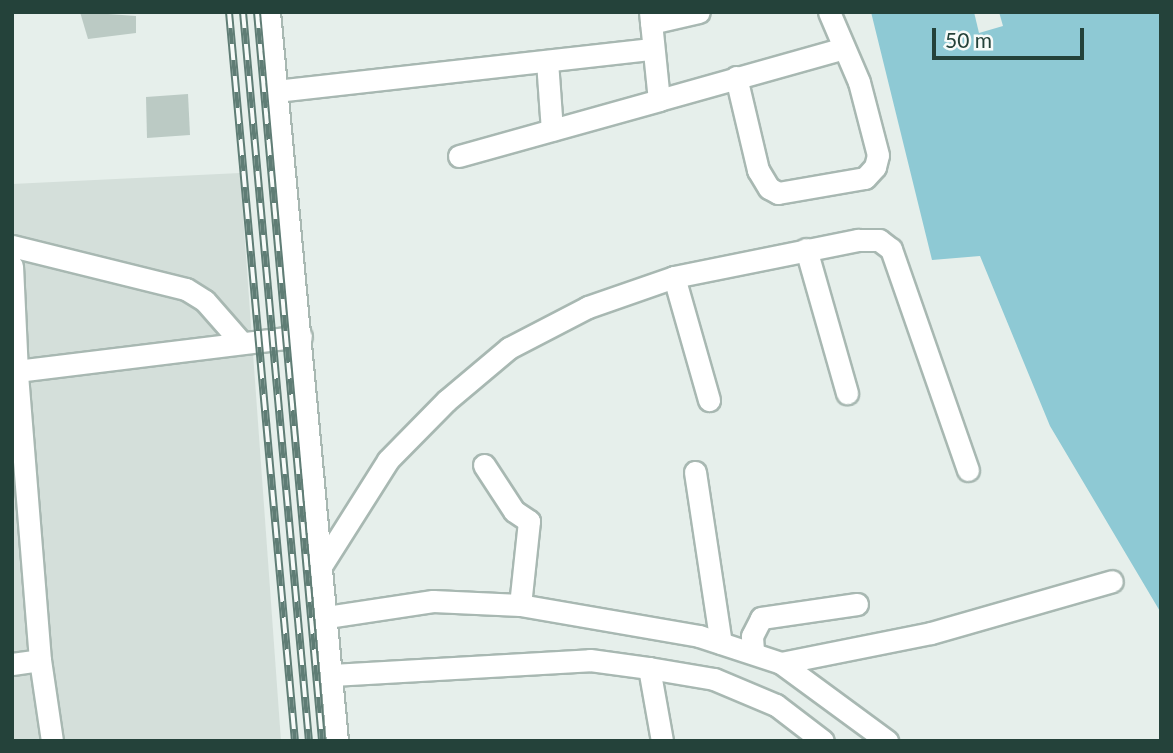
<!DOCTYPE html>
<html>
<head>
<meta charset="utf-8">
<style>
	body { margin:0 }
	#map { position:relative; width:1173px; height:753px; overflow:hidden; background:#e6efeb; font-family:Lato,sans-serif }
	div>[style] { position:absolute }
	.built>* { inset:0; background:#d4dfda }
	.water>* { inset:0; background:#8ec9d4 }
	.pier>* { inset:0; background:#e6efeb }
	.building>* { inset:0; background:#bbcac4 }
	.roads { filter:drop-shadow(2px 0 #a8b8b2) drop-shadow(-2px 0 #a8b8b2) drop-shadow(0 2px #a8b8b2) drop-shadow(0 -2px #a8b8b2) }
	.minor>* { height:21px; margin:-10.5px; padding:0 10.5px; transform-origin:10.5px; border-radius:10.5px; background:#fff }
	.rail>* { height:8px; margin-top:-4px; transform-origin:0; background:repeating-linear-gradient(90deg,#f7fbf9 0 16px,#5f7d75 0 32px); box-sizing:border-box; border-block:2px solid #5f7d75 }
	span { translate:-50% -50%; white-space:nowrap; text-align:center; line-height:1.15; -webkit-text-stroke:7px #f7fbf9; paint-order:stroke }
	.frame { position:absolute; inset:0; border:14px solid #24423a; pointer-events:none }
	.scale { position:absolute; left:932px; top:28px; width:152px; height:32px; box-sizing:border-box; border:4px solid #24423a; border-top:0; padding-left:9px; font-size:21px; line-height:24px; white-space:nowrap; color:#24423a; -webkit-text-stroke:5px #f7fbf9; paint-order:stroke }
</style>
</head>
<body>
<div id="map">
	<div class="built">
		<div style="clip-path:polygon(240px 173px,281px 741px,12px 741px,12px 184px)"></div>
	</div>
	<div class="water">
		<div style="clip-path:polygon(871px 12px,1161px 12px,1161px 613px,1050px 426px,980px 256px,932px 260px)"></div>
	</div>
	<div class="pier">
		<div style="clip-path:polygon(974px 12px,999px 12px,1003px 26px,979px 33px)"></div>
	</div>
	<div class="building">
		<div style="clip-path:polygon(80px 12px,136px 16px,136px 33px,88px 39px)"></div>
		<div style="clip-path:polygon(188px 94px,190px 135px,147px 138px,146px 97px)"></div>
	</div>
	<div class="roads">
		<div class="minor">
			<div style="left:269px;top:12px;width:732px;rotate:84.67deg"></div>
			<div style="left:650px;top:12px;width:88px;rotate:84.2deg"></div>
			<div style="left:659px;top:100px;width:192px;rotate:-15.7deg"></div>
			<div style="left:651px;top:23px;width:49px;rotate:-12.9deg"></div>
			<div style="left:547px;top:61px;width:69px;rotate:85.9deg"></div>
			<div style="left:736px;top:77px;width:96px;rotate:76.7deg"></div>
			<div style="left:758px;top:170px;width:21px;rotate:59deg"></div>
			<div style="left:769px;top:188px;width:10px;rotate:29deg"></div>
			<div style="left:778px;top:193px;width:88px;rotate:-9.8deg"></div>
			<div style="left:865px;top:178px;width:15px;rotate:-48deg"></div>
			<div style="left:875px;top:167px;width:12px;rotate:-76deg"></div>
			<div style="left:878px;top:155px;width:75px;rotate:-104.6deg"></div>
			<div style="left:859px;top:82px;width:76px;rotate:-113.2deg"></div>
			<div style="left:276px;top:91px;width:378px;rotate:-6.4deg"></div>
			<div style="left:459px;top:156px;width:208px;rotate:-15.6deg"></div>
			<div style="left:12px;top:246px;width:179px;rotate:13.9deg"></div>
			<div style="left:186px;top:289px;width:22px;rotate:32deg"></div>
			<div style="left:205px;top:301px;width:55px;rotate:48.7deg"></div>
			<div style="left:806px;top:249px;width:150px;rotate:74.1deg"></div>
			<div style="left:12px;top:266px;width:105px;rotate:87.3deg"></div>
			<div style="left:17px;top:371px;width:5px;rotate:169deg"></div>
			<div style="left:674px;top:277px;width:128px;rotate:74.1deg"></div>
			<div style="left:484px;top:465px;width:55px;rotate:56.9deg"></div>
			<div style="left:514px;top:511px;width:18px;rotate:34deg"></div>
			<div style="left:529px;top:521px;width:84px;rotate:96.1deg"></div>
			<div style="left:695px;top:472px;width:173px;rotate:81.4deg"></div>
			<div style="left:323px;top:563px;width:122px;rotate:-57.7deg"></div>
			<div style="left:388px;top:460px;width:83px;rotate:-45.5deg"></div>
			<div style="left:446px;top:401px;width:82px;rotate:-40.1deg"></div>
			<div style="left:509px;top:348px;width:89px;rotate:-27.4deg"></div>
			<div style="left:588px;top:307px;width:91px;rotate:-19.2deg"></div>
			<div style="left:674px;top:277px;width:188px;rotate:-11.4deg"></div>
			<div style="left:858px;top:240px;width:21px"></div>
			<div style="left:879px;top:240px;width:15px;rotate:37deg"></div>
			<div style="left:891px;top:249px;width:234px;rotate:70.8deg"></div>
			<div style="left:327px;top:617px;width:107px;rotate:-8.6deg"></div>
			<div style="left:433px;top:601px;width:87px;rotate:2.6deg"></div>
			<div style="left:520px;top:605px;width:182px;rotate:9.8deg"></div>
			<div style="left:699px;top:636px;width:86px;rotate:18.2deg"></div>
			<div style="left:781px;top:663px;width:132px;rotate:36.3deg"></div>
			<div style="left:753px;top:651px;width:15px;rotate:-94deg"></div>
			<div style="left:752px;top:636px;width:20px;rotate:-63deg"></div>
			<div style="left:761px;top:618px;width:97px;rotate:-8.3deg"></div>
			<div style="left:781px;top:663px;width:153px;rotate:-11.3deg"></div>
			<div style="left:931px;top:633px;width:188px;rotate:-16deg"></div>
			<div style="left:12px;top:664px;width:28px;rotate:-8deg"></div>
			<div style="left:649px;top:668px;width:74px;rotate:79.9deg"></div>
			<div style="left:332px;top:675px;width:258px;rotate:-3.3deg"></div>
			<div style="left:590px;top:660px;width:60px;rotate:7.7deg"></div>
			<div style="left:649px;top:668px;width:66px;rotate:9.6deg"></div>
			<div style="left:714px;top:679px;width:67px;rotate:22.8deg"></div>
			<div style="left:776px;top:705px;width:59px;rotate:37.5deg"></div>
			<div style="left:52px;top:741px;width:82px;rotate:-98.4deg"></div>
			<div style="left:40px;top:660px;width:290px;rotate:-94.6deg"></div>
			<div style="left:17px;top:371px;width:286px;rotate:-7deg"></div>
		</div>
	</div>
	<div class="rail">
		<div style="left:229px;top:12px;width:732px;rotate:84.83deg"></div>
		<div style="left:243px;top:12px;width:732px;rotate:84.83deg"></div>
		<div style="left:257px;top:12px;width:732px;rotate:84.9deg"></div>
	</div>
	<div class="frame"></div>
	<div class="scale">50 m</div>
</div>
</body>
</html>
